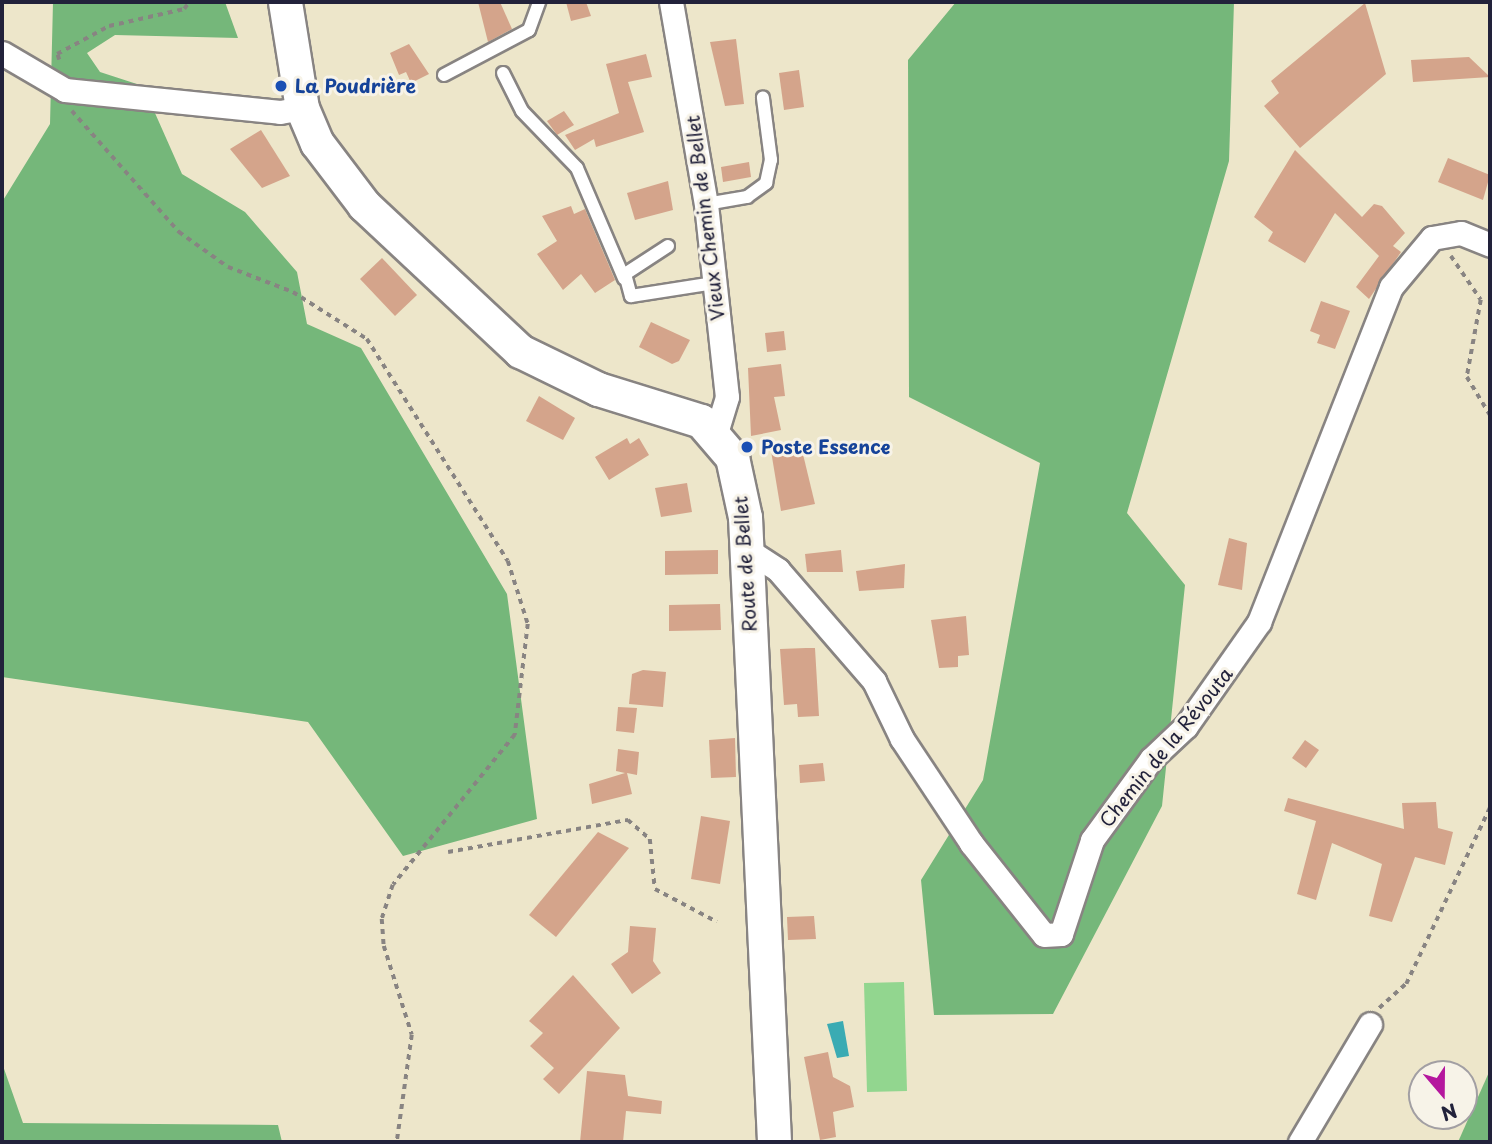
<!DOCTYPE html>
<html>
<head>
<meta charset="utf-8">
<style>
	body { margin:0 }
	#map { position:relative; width:1492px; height:1144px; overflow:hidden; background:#ede6ca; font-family:"Playpen Sans",sans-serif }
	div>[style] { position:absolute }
	.green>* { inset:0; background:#92d68f }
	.forest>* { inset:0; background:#75b77a }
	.water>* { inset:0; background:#3aabb3 }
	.building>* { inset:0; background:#d4a48b }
	.path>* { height:3.5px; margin-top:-1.75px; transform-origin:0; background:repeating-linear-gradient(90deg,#888482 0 5px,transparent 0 10px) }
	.roads { filter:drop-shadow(2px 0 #888482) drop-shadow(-2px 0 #888482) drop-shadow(0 2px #888482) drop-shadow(0 -2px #888482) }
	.service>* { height:12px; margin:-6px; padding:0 6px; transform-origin:6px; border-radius:6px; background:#fff }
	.minor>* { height:23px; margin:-11.5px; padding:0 11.5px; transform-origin:11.5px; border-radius:11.5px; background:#fff }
	.secondary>* { height:33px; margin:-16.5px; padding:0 16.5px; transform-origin:16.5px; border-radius:16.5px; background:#fff }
	.dots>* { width:19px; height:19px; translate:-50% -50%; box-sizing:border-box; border:4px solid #f7f3e8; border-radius:50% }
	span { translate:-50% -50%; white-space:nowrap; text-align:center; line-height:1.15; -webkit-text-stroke:6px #f7f3e8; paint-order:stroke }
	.transit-label { font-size:19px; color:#164399; font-weight:700 }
	.left { translate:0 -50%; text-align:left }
	.street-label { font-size:19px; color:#22223b }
	.frame { position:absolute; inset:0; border:4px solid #22223b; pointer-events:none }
	.north { position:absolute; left:1408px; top:1060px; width:70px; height:70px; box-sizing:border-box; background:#f7f3e8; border:2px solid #a29fa3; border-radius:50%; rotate:160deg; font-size:19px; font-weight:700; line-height:28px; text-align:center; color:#22223b }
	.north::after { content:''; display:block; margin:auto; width:24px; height:32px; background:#b5179e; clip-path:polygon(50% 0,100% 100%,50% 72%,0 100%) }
</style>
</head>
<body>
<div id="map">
	<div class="green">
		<div style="clip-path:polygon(904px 982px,907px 1091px,867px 1092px,864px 983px)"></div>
	</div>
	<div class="forest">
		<div style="clip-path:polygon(53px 2px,225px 2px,238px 38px,115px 35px,87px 53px,100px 72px,143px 86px,182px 174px,245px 212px,297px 272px,307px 324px,361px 348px,507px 594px,537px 819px,403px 856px,308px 722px,2px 677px,2px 202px,50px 124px)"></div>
		<div style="clip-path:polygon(956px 2px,1234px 2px,1229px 161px,1127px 513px,1185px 585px,1162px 806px,1053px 1014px,934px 1015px,921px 880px,983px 780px,1040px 463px,909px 397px,908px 60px)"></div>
		<div style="clip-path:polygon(2px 1063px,23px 1123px,278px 1125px,282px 1142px,2px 1142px)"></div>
		<div style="clip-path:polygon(1490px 1070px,1490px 1142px,1458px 1142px)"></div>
	</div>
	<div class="water">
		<div style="clip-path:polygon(843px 1021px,849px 1056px,837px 1058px,827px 1024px)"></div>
	</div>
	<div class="building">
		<div style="clip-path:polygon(478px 2px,500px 2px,512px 29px,488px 42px)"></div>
		<div style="clip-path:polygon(566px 2px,586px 2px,591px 16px,571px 21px)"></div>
		<div style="clip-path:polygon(1365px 3px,1386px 74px,1300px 148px,1264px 106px,1279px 93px,1271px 81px)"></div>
		<div style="clip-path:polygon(736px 39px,744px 104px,725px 106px,710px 42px)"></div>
		<div style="clip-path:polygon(409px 44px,429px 74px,411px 83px,406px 72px,399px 75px,390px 53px)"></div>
		<div style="clip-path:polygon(646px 54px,652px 77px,628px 82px,644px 132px,596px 147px,594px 139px,575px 150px,565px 135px,619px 113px,606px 64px)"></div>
		<div style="clip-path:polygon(1469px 57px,1490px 77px,1413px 82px,1411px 60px)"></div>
		<div style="clip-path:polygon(799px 70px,804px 107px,784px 110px,779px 73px)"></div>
		<div style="clip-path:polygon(564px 111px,574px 125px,557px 135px,547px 121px)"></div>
		<div style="clip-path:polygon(261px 130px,290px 176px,262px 188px,230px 149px)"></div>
		<div style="clip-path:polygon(1295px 150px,1362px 217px,1374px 204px,1382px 206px,1405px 233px,1393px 246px,1401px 252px,1369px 299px,1356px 287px,1379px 256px,1335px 213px,1305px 263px,1268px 241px,1273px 232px,1254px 217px)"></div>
		<div style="clip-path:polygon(1448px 158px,1490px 175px,1483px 200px,1438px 182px)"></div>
		<div style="clip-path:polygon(749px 162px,751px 177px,723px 182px,721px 167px)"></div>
		<div style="clip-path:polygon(668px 181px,673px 210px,635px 220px,627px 193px)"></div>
		<div style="clip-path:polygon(571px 206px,574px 214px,585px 209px,615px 280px,595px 293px,581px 274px,563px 290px,537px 254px,557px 241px,542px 216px)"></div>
		<div style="clip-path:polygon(382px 258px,417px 295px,395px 316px,360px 279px)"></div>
		<div style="clip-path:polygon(1321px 301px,1350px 311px,1335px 349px,1317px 343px,1320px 335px,1310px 331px)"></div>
		<div style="clip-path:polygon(651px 322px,690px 340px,679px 361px,672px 364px,639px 347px)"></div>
		<div style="clip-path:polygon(784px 331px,786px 350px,767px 352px,765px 333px)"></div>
		<div style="clip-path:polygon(781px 364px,785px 396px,774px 397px,781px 430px,751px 436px,748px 368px)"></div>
		<div style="clip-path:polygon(539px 396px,575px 418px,563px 440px,526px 421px)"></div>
		<div style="clip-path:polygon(627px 438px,630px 444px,639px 438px,649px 455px,609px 480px,595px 457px)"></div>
		<div style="clip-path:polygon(801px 446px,815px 504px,781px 511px,771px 451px)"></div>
		<div style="clip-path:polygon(687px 483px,692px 512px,661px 517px,655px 488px)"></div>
		<div style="clip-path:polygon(1229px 538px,1247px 543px,1242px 590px,1218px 585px)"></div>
		<div style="clip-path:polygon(718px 550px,718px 574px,665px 575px,665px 551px)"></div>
		<div style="clip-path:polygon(841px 550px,843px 572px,807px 572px,805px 554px)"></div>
		<div style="clip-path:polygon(905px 564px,904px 588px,859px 591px,856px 571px)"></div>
		<div style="clip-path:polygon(720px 604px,721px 630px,669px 631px,669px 605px)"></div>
		<div style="clip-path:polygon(966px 616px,969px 655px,958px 656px,958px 667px,939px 668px,931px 620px)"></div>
		<div style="clip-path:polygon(806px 648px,815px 648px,819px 716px,798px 717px,797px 704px,784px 705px,780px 649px)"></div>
		<div style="clip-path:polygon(643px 670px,666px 672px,663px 707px,629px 704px,632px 674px)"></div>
		<div style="clip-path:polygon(618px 707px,637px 708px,634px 733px,616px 731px)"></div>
		<div style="clip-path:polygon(735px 738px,736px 777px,711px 778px,709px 740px)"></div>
		<div style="clip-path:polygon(1305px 740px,1319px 750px,1306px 768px,1292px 758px)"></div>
		<div style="clip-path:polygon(618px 749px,639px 752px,637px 775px,627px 773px,632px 794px,592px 804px,589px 784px,625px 773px,616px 771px)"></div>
		<div style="clip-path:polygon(823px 763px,825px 781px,800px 783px,799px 765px)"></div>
		<div style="clip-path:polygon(1288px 798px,1404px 829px,1402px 803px,1436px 802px,1438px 828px,1453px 832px,1445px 865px,1415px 857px,1392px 922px,1369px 916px,1382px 864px,1332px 843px,1316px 900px,1297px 894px,1316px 821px,1284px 811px)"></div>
		<div style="clip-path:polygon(701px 816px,730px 821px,720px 884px,691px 879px)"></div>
		<div style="clip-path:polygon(598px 832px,629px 848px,556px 937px,529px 915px)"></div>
		<div style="clip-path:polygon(814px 916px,816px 939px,788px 940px,787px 917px)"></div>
		<div style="clip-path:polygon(630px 926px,656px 928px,653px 961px,661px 973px,632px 994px,611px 964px,628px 952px)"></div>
		<div style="clip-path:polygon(573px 975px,620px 1028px,559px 1094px,543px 1079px,554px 1068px,530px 1046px,543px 1033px,529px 1021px)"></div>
		<div style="clip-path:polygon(828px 1052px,833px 1077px,850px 1086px,854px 1107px,833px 1112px,836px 1137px,820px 1140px,804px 1057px)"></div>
		<div style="clip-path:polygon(587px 1071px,625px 1075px,628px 1096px,662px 1101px,661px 1114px,626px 1111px,623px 1142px,580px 1142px)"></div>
	</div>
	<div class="path">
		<div style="left:59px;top:60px;width:6px;rotate:-108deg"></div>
		<div style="left:57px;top:54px;width:59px;rotate:-28.3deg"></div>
		<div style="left:109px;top:26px;width:77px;rotate:-12.8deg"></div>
		<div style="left:184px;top:9px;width:9px;rotate:-54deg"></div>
		<div style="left:72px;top:111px;width:162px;rotate:48.5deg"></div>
		<div style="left:179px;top:232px;width:60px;rotate:35.5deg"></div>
		<div style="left:228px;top:267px;width:70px;rotate:21deg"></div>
		<div style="left:293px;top:292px;width:88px;rotate:32.4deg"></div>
		<div style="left:367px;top:339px;width:263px;rotate:57.6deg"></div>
		<div style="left:508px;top:561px;width:66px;rotate:72.4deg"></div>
		<div style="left:528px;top:624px;width:112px;rotate:96.7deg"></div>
		<div style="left:515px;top:735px;width:193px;rotate:129.1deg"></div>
		<div style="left:393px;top:885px;width:36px;rotate:108deg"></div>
		<div style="left:382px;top:919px;width:27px;rotate:86deg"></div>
		<div style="left:384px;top:946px;width:93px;rotate:72.5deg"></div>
		<div style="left:412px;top:1035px;width:108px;rotate:98deg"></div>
		<div style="left:1451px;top:256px;width:53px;rotate:55.7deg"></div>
		<div style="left:1481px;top:300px;width:78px;rotate:100.3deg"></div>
		<div style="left:1467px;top:377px;width:44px;rotate:58.8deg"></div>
		<div style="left:448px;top:852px;width:183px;rotate:-10.1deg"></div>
		<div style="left:628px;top:820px;width:29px;rotate:41deg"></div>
		<div style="left:650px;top:839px;width:50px;rotate:84.3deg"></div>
		<div style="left:655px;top:889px;width:70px;rotate:28deg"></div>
		<div style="left:1379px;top:1008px;width:36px;rotate:-42deg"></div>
		<div style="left:1406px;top:984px;width:196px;rotate:-64.6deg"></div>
	</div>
	<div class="roads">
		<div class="service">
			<div style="left:503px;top:73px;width:42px;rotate:63.4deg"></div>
			<div style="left:522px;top:111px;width:79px;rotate:46deg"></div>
			<div style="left:577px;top:168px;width:120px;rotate:66.9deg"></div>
			<div style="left:444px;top:75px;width:96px;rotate:-27.9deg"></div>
			<div style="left:529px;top:30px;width:30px;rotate:-70deg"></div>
			<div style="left:706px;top:204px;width:42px;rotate:-9.7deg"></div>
			<div style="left:747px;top:197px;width:24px;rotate:-36deg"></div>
			<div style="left:766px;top:183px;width:24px;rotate:-78deg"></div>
			<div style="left:771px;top:160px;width:63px;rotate:-97.4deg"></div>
			<div style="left:668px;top:246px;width:51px;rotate:146.9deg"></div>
			<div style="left:625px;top:274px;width:23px;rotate:75deg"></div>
			<div style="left:631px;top:296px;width:84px;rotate:-8.9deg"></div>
		</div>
		<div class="minor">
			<div style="left:671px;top:2px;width:205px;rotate:80.2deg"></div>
			<div style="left:706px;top:204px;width:194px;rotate:83.8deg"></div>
			<div style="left:727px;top:397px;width:38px;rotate:107deg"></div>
			<div style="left:2px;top:53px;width:73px;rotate:30.4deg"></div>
			<div style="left:65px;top:90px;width:216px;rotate:5.8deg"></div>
			<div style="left:280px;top:112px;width:22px;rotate:-10deg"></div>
			<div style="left:746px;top:549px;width:38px;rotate:33deg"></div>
			<div style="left:778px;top:570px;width:147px;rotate:49.1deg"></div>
			<div style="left:874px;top:681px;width:64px;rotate:64.2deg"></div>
			<div style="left:902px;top:739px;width:125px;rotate:56.4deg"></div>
			<div style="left:971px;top:843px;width:117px;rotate:51.6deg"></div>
			<div style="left:1044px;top:935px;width:17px;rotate:-3deg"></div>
			<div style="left:1061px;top:934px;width:99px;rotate:-71.7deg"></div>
			<div style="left:1092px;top:840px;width:100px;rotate:-53.9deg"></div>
			<div style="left:1151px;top:759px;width:48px;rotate:-43.3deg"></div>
			<div style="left:1186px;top:726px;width:127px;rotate:-54.9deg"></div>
			<div style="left:1259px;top:622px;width:360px;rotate:-68.5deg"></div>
			<div style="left:1391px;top:287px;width:64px;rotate:-50.1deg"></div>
			<div style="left:1432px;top:238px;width:29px;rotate:-10deg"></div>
			<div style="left:1461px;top:233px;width:31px;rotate:22deg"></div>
			<div style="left:1300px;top:1142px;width:137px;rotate:-59.3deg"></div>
		</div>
		<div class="secondary">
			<div style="left:285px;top:2px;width:107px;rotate:80.9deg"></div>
			<div style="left:302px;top:108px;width:38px;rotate:67deg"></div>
			<div style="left:317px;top:143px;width:78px;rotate:52.8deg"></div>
			<div style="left:364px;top:205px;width:214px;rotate:43.1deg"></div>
			<div style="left:520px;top:351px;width:87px;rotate:26deg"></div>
			<div style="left:598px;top:389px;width:108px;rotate:17.3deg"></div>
			<div style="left:701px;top:421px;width:48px;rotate:49.3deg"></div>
			<div style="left:732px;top:457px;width:61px;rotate:77.8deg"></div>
			<div style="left:745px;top:517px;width:626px;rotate:87.34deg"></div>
		</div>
	</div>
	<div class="dots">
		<div style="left:281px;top:86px;background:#1a4fb4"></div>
		<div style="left:747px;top:447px;background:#1a4fb4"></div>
	</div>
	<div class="transit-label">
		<span class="left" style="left:295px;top:86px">La Poudrière</span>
		<span class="left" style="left:761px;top:447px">Poste Essence</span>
	</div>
	<div class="street-label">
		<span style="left:705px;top:218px;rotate:-97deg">Vieux Chemin de Bellet</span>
		<span style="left:745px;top:564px;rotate:-94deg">Route de Bellet</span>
		<span style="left:1166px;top:747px;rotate:-51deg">Chemin de la Révouta</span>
	</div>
	<div class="frame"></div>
	<div class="north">N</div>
</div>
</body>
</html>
